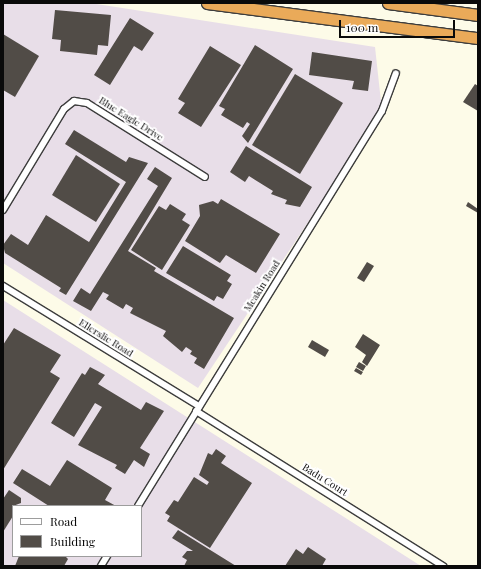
<!DOCTYPE html>
<html>
<head>
<meta charset="utf-8">
<style>
	body { margin:0 }
	#map { position:relative; width:481px; height:569px; overflow:hidden; background:#fdfbe8; font-family:"Playfair Display",serif }
	div>[style] { position:absolute }
	.industrial>* { inset:0; background:#e8dee8 }
	.building>* { inset:0; background:#514c47 }
	.roads { filter:drop-shadow(1px 0 #3d3d3d) drop-shadow(-1px 0 #3d3d3d) drop-shadow(0 1px #3d3d3d) drop-shadow(0 -1px #3d3d3d) }
	.minor>* { height:6px; margin:-3px; padding:0 3px; transform-origin:3px; border-radius:3px; background:#fff }
	.motorway>* { height:11px; margin:-5.5px; padding:0 5.5px; transform-origin:5.5px; border-radius:5.5px; background:#eaaa59 }
	span { translate:-50% -50%; white-space:nowrap; text-align:center; line-height:1.15; -webkit-text-stroke:4px #fff; paint-order:stroke }
	.street-label { font-size:10px; color:#0a0a0a }
	.frame { position:absolute; inset:0; border:4px solid #0a0a0a; pointer-events:none }
	.legend { position:absolute; left:12px; top:505px; width:130px; height:52px; box-sizing:border-box; background:#fff; border:1px solid #9d9d9d; margin:0; padding:5px 7px; list-style:none; font-size:12px; color:#0a0a0a }
	.legend li { display:flex; align-items:center; gap:8px; height:20px }
	.legend b { width:20px; border:1px solid #9d9d9d }
	.scale { position:absolute; left:339px; top:20px; width:116px; height:18px; box-sizing:border-box; border:2px solid #0a0a0a; border-top:0; padding-left:5px; font-size:12px; line-height:14px; white-space:nowrap; color:#0a0a0a; -webkit-text-stroke:3px #fff; paint-order:stroke }
</style>
</head>
<body>
<div id="map">
	<div class="industrial">
		<div style="clip-path:polygon(3px 3px,90px 3px,375px 47px,382px 111px,198px 388px,3px 263px)"></div>
		<div style="clip-path:polygon(evenodd,3px 300px,421px 566px,3px 566px,3px 300px,13px 506px,141px 506px,141px 556px,13px 556px,13px 506px)"></div>
	</div>
	<div class="building">
		<div style="clip-path:polygon(55px 10px,111px 15px,108px 46px,98px 45px,97px 55px,60px 51px,61px 40px,52px 39px)"></div>
		<div style="clip-path:polygon(130px 18px,154px 33px,142px 51px,134px 46px,110px 85px,94px 75px)"></div>
		<div style="clip-path:polygon(3px 34px,39px 56px,15px 97px,3px 90px)"></div>
		<div style="clip-path:polygon(255px 45px,293px 69px,248px 143px,242px 136px,250px 124px,247px 122px,243px 128px,221px 115px,225px 109px,219px 106px)"></div>
		<div style="clip-path:polygon(210px 46px,241px 65px,201px 127px,178px 113px,185px 103px,178px 99px)"></div>
		<div style="clip-path:polygon(312px 52px,372px 61px,368px 91px,352px 89px,354px 81px,309px 75px)"></div>
		<div style="clip-path:polygon(295px 74px,343px 103px,300px 174px,252px 145px)"></div>
		<div style="clip-path:polygon(475px 84px,478px 86px,478px 111px,463px 102px)"></div>
		<div style="clip-path:polygon(74px 130px,126px 162px,129px 157px,148px 163px,66px 295px,59px 291px,61px 288px,5px 253px,3px 245px,11px 234px,28px 245px,46px 215px,89px 242px,126px 182px,65px 144px)"></div>
		<div style="clip-path:polygon(246px 146px,312px 187px,300px 207px,285px 204px,287px 200px,271px 194px,273px 191px,249px 176px,245px 182px,230px 172px)"></div>
		<div style="clip-path:polygon(76px 155px,120px 184px,96px 222px,52px 195px)"></div>
		<div style="clip-path:polygon(155px 167px,172px 178px,128px 251px,156px 268px,154px 271px,234px 318px,204px 369px,194px 363px,197px 358px,190px 354px,192px 351px,186px 347px,182px 352px,163px 336px,166px 331px,130px 313px,133px 308px,126px 304px,123px 309px,106px 299px,109px 295px,103px 292px,91px 311px,73px 301px,81px 288px,90px 294px,158px 186px,147px 179px)"></div>
		<div style="clip-path:polygon(221px 199px,280px 234px,256px 273px,226px 255px,220px 263px,185px 241px,200px 216px,199px 205px,213px 201px,218px 204px)"></div>
		<div style="clip-path:polygon(468px 202px,478px 209px,478px 213px,466px 206px)"></div>
		<div style="clip-path:polygon(170px 204px,186px 214px,182px 220px,190px 225px,162px 270px,131px 250px,159px 206px,166px 210px)"></div>
		<div style="clip-path:polygon(183px 246px,231px 275px,227px 281px,232px 284px,223px 299px,217px 296px,214px 301px,166px 273px)"></div>
		<div style="clip-path:polygon(367px 262px,374px 266px,364px 282px,357px 278px)"></div>
		<div style="clip-path:polygon(14px 328px,61px 355px,50px 372px,60px 378px,3px 470px,3px 345px)"></div>
		<div style="clip-path:polygon(363px 334px,380px 345px,367px 366px,362px 362px,366px 355px,355px 347px)"></div>
		<div style="clip-path:polygon(312px 340px,329px 350px,325px 357px,308px 347px)"></div>
		<div style="clip-path:polygon(359px 362px,366px 366px,363px 371px,356px 367px)"></div>
		<div style="clip-path:polygon(90px 367px,105px 375px,98px 384px,141px 410px,146px 402px,164px 411px,140px 448px,150px 454px,144px 467px,134px 460px,125px 474px,115px 468px,117px 465px,78px 445px,102px 407px,95px 403px,74px 437px,51px 423px,82px 373px,85px 375px)"></div>
		<div style="clip-path:polygon(356px 368px,363px 372px,361px 375px,354px 371px)"></div>
		<div style="clip-path:polygon(216px 449px,226px 456px,221px 463px,252px 483px,210px 548px,167px 521px,170px 516px,165px 513px,174px 500px,178px 502px,194px 477px,207px 485px,209px 482px,199px 475px,208px 453px,212px 455px)"></div>
		<div style="clip-path:polygon(67px 460px,112px 488px,105px 500px,116px 506px,49px 506px,13px 483px,22px 469px,50px 486px)"></div>
		<div style="clip-path:polygon(9px 490px,21px 498px,21px 503px,13px 506px,13px 516px,3px 532px,3px 499px)"></div>
		<div style="clip-path:polygon(178px 530px,236px 566px,184px 566px,187px 560px,182px 557px,187px 551px,193px 551px,172px 538px)"></div>
		<div style="clip-path:polygon(308px 547px,326px 559px,322px 566px,285px 566px,296px 549px,303px 554px)"></div>
		<div style="clip-path:polygon(19px 556px,65px 556px,68px 559px,64px 566px,15px 566px)"></div>
	</div>
	<div class="roads">
		<div class="minor">
			<div style="left:3px;top:210px;width:118px;rotate:-58.9deg"></div>
			<div style="left:64px;top:109px;width:13px;rotate:-39deg"></div>
			<div style="left:74px;top:101px;width:13px;rotate:9deg"></div>
			<div style="left:87px;top:103px;width:139px;rotate:32.1deg"></div>
			<div style="left:3px;top:286px;width:230px;rotate:31.5deg"></div>
			<div style="left:196px;top:411px;width:292px;rotate:32.1deg"></div>
			<div style="left:138px;top:506px;width:464px;rotate:-58.3deg"></div>
			<div style="left:382px;top:111px;width:40px;rotate:-69.8deg"></div>
			<div style="left:101px;top:566px;width:12px;rotate:-59deg"></div>
		</div>
		<div class="motorway">
			<div style="left:207px;top:3px;width:273px;rotate:7.4deg"></div>
			<div style="left:388px;top:3px;width:91px;rotate:7.6deg"></div>
		</div>
	</div>
	<div class="street-label">
		<span style="left:131px;top:119px;rotate:32deg">Blue Eagle Drive</span>
		<span style="left:262px;top:286px;rotate:-58deg">Meakin Road</span>
		<span style="left:106px;top:338px;rotate:32deg">Ellerslie Road</span>
		<span style="left:325px;top:480px;rotate:32deg">Badu Court</span>
	</div>
	<div class="frame"></div>
	<ul class="legend">
	<li><b style="height:5px;background:#fff"></b>Road</li>
	<li><b style="height:11px;background:#514c47"></b>Building</li>
	</ul>
	<div class="scale">100 m</div>
</div>
</body>
</html>
